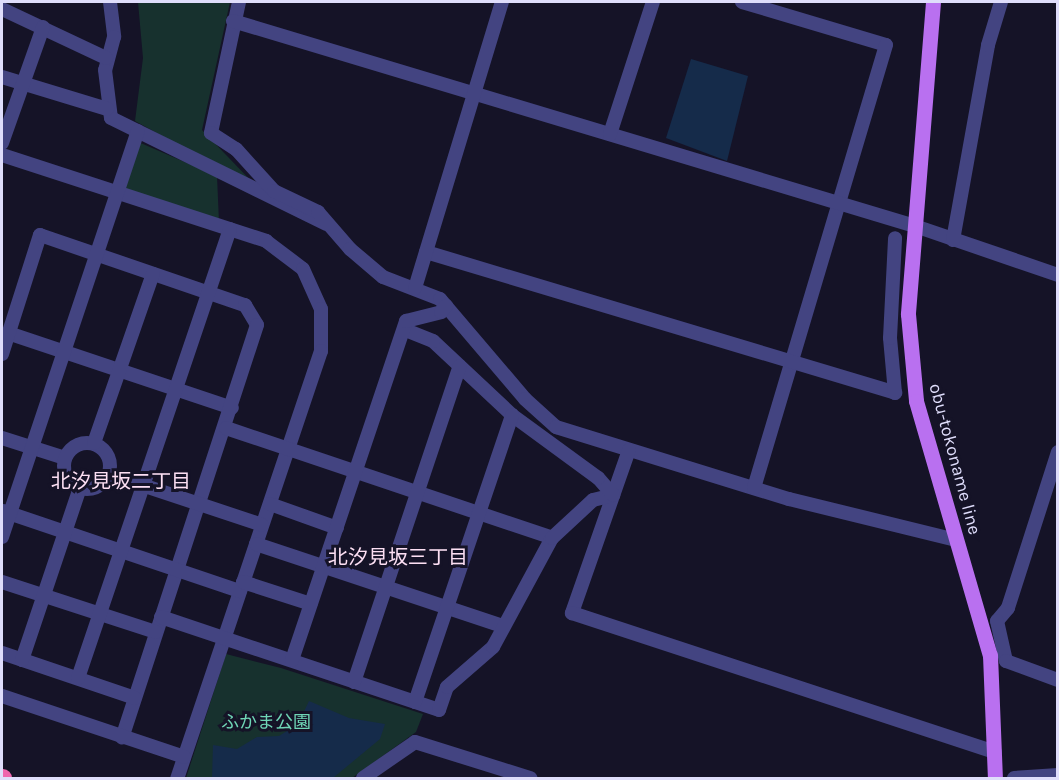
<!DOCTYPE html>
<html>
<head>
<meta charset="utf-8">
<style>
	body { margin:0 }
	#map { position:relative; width:1059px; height:780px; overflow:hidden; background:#151327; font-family:Karla,"Noto Sans JP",sans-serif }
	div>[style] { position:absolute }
	.green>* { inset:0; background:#17312e }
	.water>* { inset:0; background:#152b4a }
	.minor>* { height:14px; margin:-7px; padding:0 7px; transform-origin:7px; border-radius:7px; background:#434481 }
	.minor>.ring { margin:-7px; padding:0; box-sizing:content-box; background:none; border:14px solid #434481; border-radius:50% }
	.major>* { height:15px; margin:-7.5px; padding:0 7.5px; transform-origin:7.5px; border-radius:7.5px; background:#b970f0 }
	.highway>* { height:18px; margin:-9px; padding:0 9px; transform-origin:9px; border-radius:9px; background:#ef65ae }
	span { translate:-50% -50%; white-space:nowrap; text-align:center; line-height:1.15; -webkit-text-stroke:6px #151327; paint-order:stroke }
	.street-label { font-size:18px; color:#dfddfb }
	.park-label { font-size:18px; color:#6fd5b6 }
	.neighbourhood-label { font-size:20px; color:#fcdff3 }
	.frame { position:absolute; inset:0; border:3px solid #dfddfb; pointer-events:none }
</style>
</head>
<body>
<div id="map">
	<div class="green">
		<div style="clip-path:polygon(138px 2px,230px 2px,202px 130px,259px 189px,135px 121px,143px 58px)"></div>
		<div style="clip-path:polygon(136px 141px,217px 176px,219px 222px,122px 188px)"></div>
		<div style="clip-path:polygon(226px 654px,281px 668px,423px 714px,416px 732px,352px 778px,186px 778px)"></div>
	</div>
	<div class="water">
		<div style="clip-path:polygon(691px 59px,748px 76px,727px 161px,666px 138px)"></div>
		<div style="clip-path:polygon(309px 701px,349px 718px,385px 724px,380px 739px,333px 778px,212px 778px,213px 745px,237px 749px,257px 737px,279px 736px,298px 724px)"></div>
	</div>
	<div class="minor">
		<div style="left:110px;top:2px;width:35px;rotate:83deg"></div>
		<div style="left:114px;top:37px;width:34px;rotate:105deg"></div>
		<div style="left:105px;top:70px;width:48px;rotate:82.9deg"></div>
		<div style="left:111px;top:118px;width:240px;rotate:26.2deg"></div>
		<div style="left:239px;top:2px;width:134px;rotate:102.1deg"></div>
		<div style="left:211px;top:133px;width:30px;rotate:33deg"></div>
		<div style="left:236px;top:149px;width:57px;rotate:47.9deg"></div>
		<div style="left:274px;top:191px;width:49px;rotate:25.5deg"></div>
		<div style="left:318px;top:212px;width:49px;rotate:49.1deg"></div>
		<div style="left:350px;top:249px;width:43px;rotate:40.3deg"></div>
		<div style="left:383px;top:277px;width:61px;rotate:21.1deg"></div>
		<div style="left:440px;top:299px;width:131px;rotate:49.6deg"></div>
		<div style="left:525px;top:399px;width:42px;rotate:42.1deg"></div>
		<div style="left:556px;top:427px;width:244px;rotate:17.2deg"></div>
		<div style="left:789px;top:499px;width:172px;rotate:13.8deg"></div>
		<div style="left:742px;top:2px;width:150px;rotate:16.6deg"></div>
		<div style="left:886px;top:45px;width:462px;rotate:106.6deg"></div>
		<div style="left:2px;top:9px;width:115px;rotate:25.2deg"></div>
		<div style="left:233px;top:21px;width:712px;rotate:16.73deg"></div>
		<div style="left:915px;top:226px;width:151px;rotate:18.9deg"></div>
		<div style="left:2px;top:77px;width:110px;rotate:16.9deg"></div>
		<div style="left:610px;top:134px;width:139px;rotate:-72deg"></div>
		<div style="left:2px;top:143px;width:123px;rotate:-70.5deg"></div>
		<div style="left:2px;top:155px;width:278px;rotate:18deg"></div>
		<div style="left:266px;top:241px;width:46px;rotate:37.1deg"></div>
		<div style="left:303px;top:269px;width:44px;rotate:65.8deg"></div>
		<div style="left:321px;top:309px;width:42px;rotate:90deg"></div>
		<div style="left:321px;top:351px;width:451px;rotate:108.6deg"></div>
		<div style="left:953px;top:240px;width:198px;rotate:-79.8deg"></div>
		<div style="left:988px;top:45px;width:45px;rotate:-73.2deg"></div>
		<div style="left:426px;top:252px;width:490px;rotate:16.7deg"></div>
		<div style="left:895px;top:393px;width:55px;rotate:-95.2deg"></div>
		<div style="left:890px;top:338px;width:100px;rotate:-87.1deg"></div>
		<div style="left:415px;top:288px;width:299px;rotate:-73.1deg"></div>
		<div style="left:8px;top:333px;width:236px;rotate:18.5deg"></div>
		<div style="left:2px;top:354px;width:125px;rotate:-72.3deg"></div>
		<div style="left:40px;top:235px;width:217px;rotate:18.9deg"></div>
		<div style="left:245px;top:305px;width:23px;rotate:59deg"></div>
		<div style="left:257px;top:325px;width:434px;rotate:108.1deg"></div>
		<div style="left:226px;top:428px;width:344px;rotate:18.6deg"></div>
		<div style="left:2px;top:438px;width:66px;rotate:17.6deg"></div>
		<div class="ring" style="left:64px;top:443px;width:32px;height:32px"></div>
		<div style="left:94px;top:443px;width:179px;rotate:-70.8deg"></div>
		<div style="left:629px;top:450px;width:173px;rotate:109.3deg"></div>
		<div style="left:572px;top:613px;width:445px;rotate:18.2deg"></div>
		<div style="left:1058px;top:452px;width:164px;rotate:107.8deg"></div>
		<div style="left:1008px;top:608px;width:17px;rotate:130deg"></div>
		<div style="left:997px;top:621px;width:41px;rotate:77.3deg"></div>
		<div style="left:1006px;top:661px;width:55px;rotate:20.1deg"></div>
		<div style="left:109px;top:474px;width:161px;rotate:18.4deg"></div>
		<div style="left:270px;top:504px;width:71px;rotate:19.7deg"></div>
		<div style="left:3px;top:511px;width:250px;rotate:18.7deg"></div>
		<div style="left:2px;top:537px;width:428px;rotate:-71.5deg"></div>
		<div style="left:256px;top:544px;width:259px;rotate:18.4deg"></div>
		<div style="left:2px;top:582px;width:162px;rotate:18deg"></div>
		<div style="left:243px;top:582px;width:71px;rotate:17.9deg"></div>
		<div style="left:161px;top:617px;width:293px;rotate:18.5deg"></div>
		<div style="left:439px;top:710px;width:24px;rotate:-71deg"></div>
		<div style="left:447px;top:687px;width:61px;rotate:-41deg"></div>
		<div style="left:493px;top:647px;width:124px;rotate:-61.6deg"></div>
		<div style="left:552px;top:538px;width:56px;rotate:-42.8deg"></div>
		<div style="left:593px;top:500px;width:21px;rotate:-14deg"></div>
		<div style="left:613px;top:495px;width:23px;rotate:-131deg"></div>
		<div style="left:598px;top:478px;width:107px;rotate:-143.8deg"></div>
		<div style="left:512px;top:415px;width:108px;rotate:-136.9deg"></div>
		<div style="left:433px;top:341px;width:31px;rotate:-158deg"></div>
		<div style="left:2px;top:653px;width:140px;rotate:18.7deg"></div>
		<div style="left:22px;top:660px;width:182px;rotate:-71.4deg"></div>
		<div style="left:292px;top:660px;width:358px;rotate:-71.4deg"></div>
		<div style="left:406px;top:321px;width:36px;rotate:-14deg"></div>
		<div style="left:441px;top:312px;width:8px;rotate:-50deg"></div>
		<div style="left:78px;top:678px;width:474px;rotate:-71.3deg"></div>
		<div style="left:354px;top:682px;width:333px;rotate:-71.5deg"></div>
		<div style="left:2px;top:696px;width:192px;rotate:18.5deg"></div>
		<div style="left:415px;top:702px;width:303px;rotate:-71.3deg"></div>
		<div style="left:363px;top:778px;width:63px;rotate:-34.7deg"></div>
		<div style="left:415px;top:742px;width:121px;rotate:17.4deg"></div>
		<div style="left:1014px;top:778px;width:44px;rotate:-3.9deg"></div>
	</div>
	<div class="major">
		<div style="left:933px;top:2px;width:313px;rotate:94.6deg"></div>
		<div style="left:908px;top:314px;width:87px;rotate:84.7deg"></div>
		<div style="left:916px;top:401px;width:265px;rotate:73.8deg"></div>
		<div style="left:990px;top:655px;width:123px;rotate:87.7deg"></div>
	</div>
	<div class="highway">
		<div style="left:2px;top:778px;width:1px"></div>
	</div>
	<div class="street-label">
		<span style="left:955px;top:459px;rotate:75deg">obu-tokoname line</span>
	</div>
	<div class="park-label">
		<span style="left:266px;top:722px">ふかま公園</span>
	</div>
	<div class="neighbourhood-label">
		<span style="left:121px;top:481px">北汐見坂二丁目</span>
		<span style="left:398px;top:557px">北汐見坂三丁目</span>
	</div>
	<div class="frame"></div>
</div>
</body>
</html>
